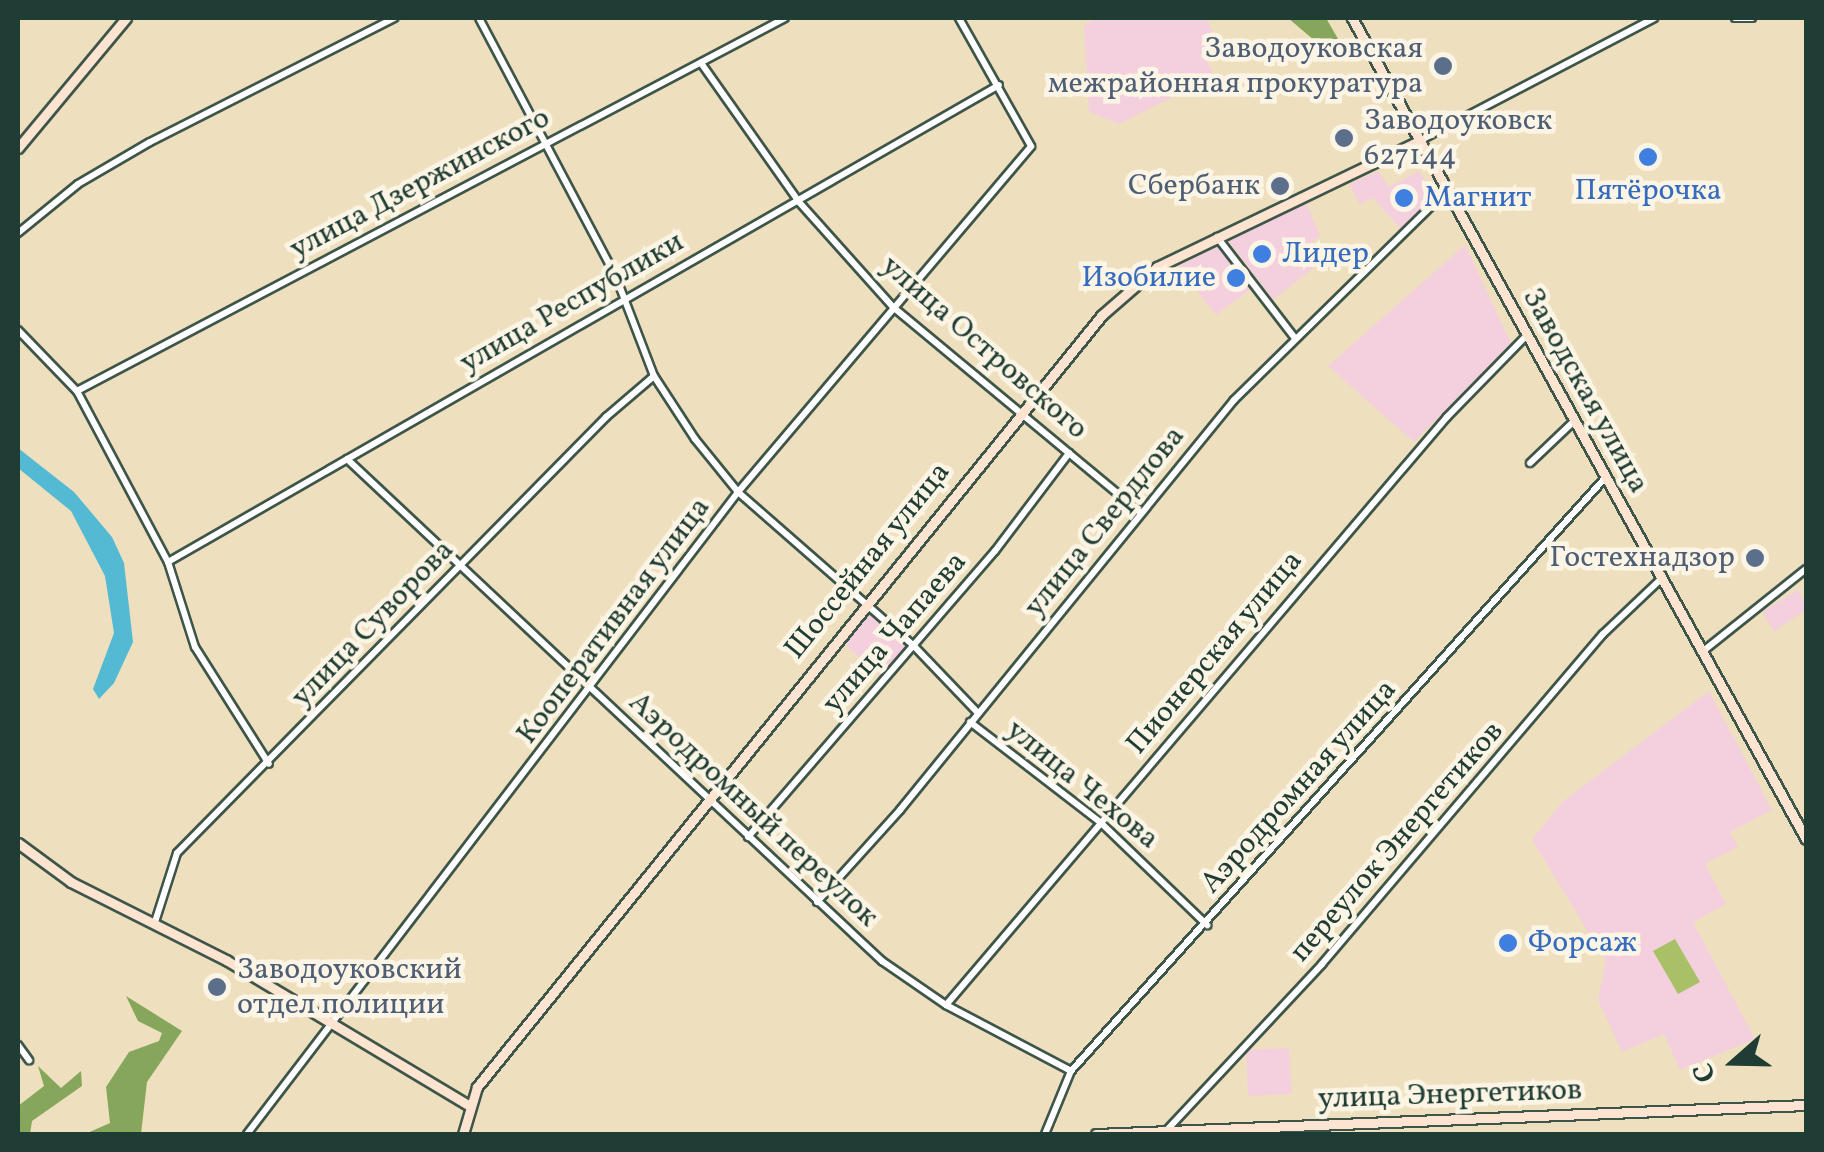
<!DOCTYPE html>
<html>
<head>
<meta charset="utf-8">
<style>
	body { margin:0 }
	#map { position:relative; width:1824px; height:1152px; overflow:hidden; background:#eee0be; font-family:Vollkorn,serif }
	div>[style] { position:absolute }
	.built>* { inset:0; background:#f4cfdd }
	.green>* { inset:0; background:#a9c166 }
	.forest>* { inset:0; background:#86a75b }
	.water>* { inset:0; background:#54b9d3 }
	.roads { filter:drop-shadow(2px 0 #3e5549) drop-shadow(-2px 0 #3e5549) drop-shadow(0 2px #3e5549) drop-shadow(0 -2px #3e5549) }
	.street>* { height:6px; margin:-3px; padding:0 3px; transform-origin:3px; border-radius:3px; background:#fff }
	.secondary>* { height:9px; margin:-4.5px; padding:0 4.5px; transform-origin:4.5px; border-radius:4.5px; background:#fde4d0 }
	.dots>* { width:28px; height:28px; translate:-50% -50%; box-sizing:border-box; border:5px solid #fcf5e5; border-radius:50% }
	span { translate:-50% -50%; white-space:nowrap; text-align:center; line-height:1.15; -webkit-text-stroke:9px #fcf5e5; paint-order:stroke }
	.service-label { font-size:30px; color:#4e5e75 }
	.right { translate:-100% -50%; text-align:right }
	.left { translate:0 -50%; text-align:left }
	.street-label { font-size:30px; color:#1f3d34 }
	.shop-label { font-size:30px; color:#366cbe }
	.frame { position:absolute; inset:0; border:20px solid #1f3d34; pointer-events:none }
	.north { position:absolute; left:1684px; top:1012px; width:100px; height:100px; -webkit-text-stroke:8px #fcf5e5; paint-order:stroke; rotate:250deg; font-size:28px; font-weight:700; line-height:40px; text-align:center; color:#1f3d34 }
	.north::after { content:''; display:block; margin:auto; width:35px; height:45px; background:#1f3d34; clip-path:polygon(50% 0,100% 100%,50% 72%,0 100%) }
</style>
</head>
<body>
<div id="map">
	<div class="built">
		<div style="clip-path:polygon(1098px 18px,1206px 18px,1222px 50px,1206px 59px,1214px 76px,1119px 124px,1089px 112px,1084px 25px)"></div>
		<div style="clip-path:polygon(1378px 171px,1389px 187px,1419px 171px,1437px 196px,1400px 228px,1373px 198px,1360px 205px,1349px 184px)"></div>
		<div style="clip-path:polygon(1306px 202px,1320px 236px,1306px 246px,1318px 264px,1273px 300px,1228px 240px)"></div>
		<div style="clip-path:polygon(1220px 244px,1251px 289px,1216px 315px,1178px 267px)"></div>
		<div style="clip-path:polygon(1465px 245px,1511px 343px,1414px 442px,1328px 366px)"></div>
		<div style="clip-path:polygon(1799px 589px,1806px 610px,1774px 631px,1762px 612px)"></div>
		<div style="clip-path:polygon(868px 613px,906px 647px,880px 675px,843px 643px)"></div>
		<div style="clip-path:polygon(1709px 691px,1772px 810px,1730px 832px,1738px 847px,1705px 864px,1726px 904px,1693px 922px,1755px 1039px,1680px 1070px,1664px 1034px,1622px 1052px,1598px 1000px,1606px 961px,1532px 840px,1562px 802px)"></div>
		<div style="clip-path:polygon(1289px 1048px,1292px 1094px,1248px 1096px,1246px 1050px)"></div>
	</div>
	<div class="green">
		<div style="clip-path:polygon(1675px 939px,1700px 982px,1678px 994px,1653px 951px)"></div>
	</div>
	<div class="forest">
		<div style="clip-path:polygon(1288px 18px,1326px 18px,1341px 44px,1328px 52px)"></div>
		<div style="clip-path:polygon(126px 996px,182px 1031px,147px 1082px,141px 1134px,85px 1134px,110px 1123px,106px 1087px,129px 1052px,159px 1041px,162px 1033px,138px 1021px)"></div>
		<div style="clip-path:polygon(38px 1066px,61px 1088px,81px 1071px,82px 1086px,32px 1121px,30px 1134px,18px 1134px,18px 1106px,44px 1086px)"></div>
	</div>
	<div class="water">
		<div style="clip-path:polygon(18px 448px,74px 492px,112px 537px,124px 563px,133px 642px,114px 683px,99px 699px,93px 689px,114px 633px,105px 576px,71px 511px,18px 468px)"></div>
	</div>
	<div class="roads">
		<div class="street">
			<div style="left:479px;top:18px;width:293px;rotate:62.1deg"></div>
			<div style="left:616px;top:277px;width:106px;rotate:69deg"></div>
			<div style="left:654px;top:376px;width:75px;rotate:56.9deg"></div>
			<div style="left:695px;top:439px;width:68px;rotate:50.9deg"></div>
			<div style="left:738px;top:492px;width:232px;rotate:41.2deg"></div>
			<div style="left:913px;top:645px;width:94px;rotate:46.3deg"></div>
			<div style="left:1735px;top:18px;width:17px"></div>
			<div style="left:701px;top:63px;width:170px;rotate:54.8deg"></div>
			<div style="left:799px;top:202px;width:141px;rotate:48.2deg"></div>
			<div style="left:893px;top:307px;width:322px;rotate:39.7deg"></div>
			<div style="left:1421px;top:140px;width:263px;rotate:-27.6deg"></div>
			<div style="left:18px;top:233px;width:77px;rotate:-39.2deg"></div>
			<div style="left:78px;top:184px;width:83px;rotate:-30.3deg"></div>
			<div style="left:150px;top:142px;width:274px;rotate:-26.9deg"></div>
			<div style="left:1217px;top:237px;width:126px;rotate:52.4deg"></div>
			<div style="left:18px;top:330px;width:85px;rotate:46deg"></div>
			<div style="left:77px;top:391px;width:194px;rotate:62deg"></div>
			<div style="left:168px;top:562px;width:89px;rotate:72.4deg"></div>
			<div style="left:195px;top:647px;width:138px;rotate:57.7deg"></div>
			<div style="left:77px;top:391px;width:800px;rotate:-27.78deg"></div>
			<div style="left:347px;top:459px;width:734px;rotate:43.18deg"></div>
			<div style="left:882px;top:961px;width:78px;rotate:34.5deg"></div>
			<div style="left:946px;top:1005px;width:141px;rotate:27.8deg"></div>
			<div style="left:1530px;top:463px;width:59px;rotate:-43.6deg"></div>
			<div style="left:168px;top:562px;width:958px;rotate:-29.86deg"></div>
			<div style="left:1702px;top:652px;width:133px;rotate:-38.6deg"></div>
			<div style="left:970px;top:722px;width:164px;rotate:37.6deg"></div>
			<div style="left:1100px;top:822px;width:149px;rotate:43.9deg"></div>
			<div style="left:748px;top:837px;width:378px;rotate:-49.2deg"></div>
			<div style="left:995px;top:551px;width:123px;rotate:-52.9deg"></div>
			<div style="left:817px;top:902px;width:124px;rotate:-47.9deg"></div>
			<div style="left:900px;top:810px;width:529px;rotate:-50.83deg"></div>
			<div style="left:1234px;top:400px;width:300px;rotate:-44.5deg"></div>
			<div style="left:155px;top:922px;width:72px;rotate:-72.3deg"></div>
			<div style="left:177px;top:853px;width:612px;rotate:-45.46deg"></div>
			<div style="left:606px;top:417px;width:63px;rotate:-40.5deg"></div>
			<div style="left:946px;top:1005px;width:772px;rotate:-49.57deg"></div>
			<div style="left:1447px;top:417px;width:113px;rotate:-45.7deg"></div>
			<div style="left:18px;top:1045px;width:19px;rotate:54deg"></div>
			<div style="left:1165px;top:1132px;width:230px;rotate:-46.9deg"></div>
			<div style="left:1322px;top:964px;width:433px;rotate:-49.6deg"></div>
			<div style="left:1603px;top:634px;width:80px;rotate:-43.5deg"></div>
			<div style="left:247px;top:1134px;width:808px;rotate:-52.59deg"></div>
			<div style="left:738px;top:492px;width:453px;rotate:-49.7deg"></div>
			<div style="left:1031px;top:146px;width:147px;rotate:-119.4deg"></div>
			<div style="left:1045px;top:1134px;width:68px;rotate:-67.6deg"></div>
			<div style="left:1071px;top:1071px;width:797px;rotate:-48deg"></div>
		</div>
		<div class="secondary">
			<div style="left:1352px;top:18px;width:938px;rotate:61.06deg"></div>
			<div style="left:18px;top:148px;width:169px;rotate:-50.3deg"></div>
			<div style="left:18px;top:843px;width:66px;rotate:36.3deg"></div>
			<div style="left:71px;top:882px;width:174px;rotate:26.7deg"></div>
			<div style="left:226px;top:960px;width:281px;rotate:30.9deg"></div>
			<div style="left:463px;top:1134px;width:49px;rotate:-73.4deg"></div>
			<div style="left:477px;top:1087px;width:993px;rotate:-51.01deg"></div>
			<div style="left:1102px;top:315px;width:73px;rotate:-41.1deg"></div>
			<div style="left:1157px;top:267px;width:293px;rotate:-25.7deg"></div>
			<div style="left:1096px;top:1134px;width:711px;rotate:-2.34deg"></div>
		</div>
	</div>
	<div class="dots">
		<div style="left:1443px;top:66px;background:#5c6f8a"></div>
		<div style="left:1344px;top:138px;background:#5c6f8a"></div>
		<div style="left:1648px;top:157px;background:#3f7fe0"></div>
		<div style="left:1280px;top:186px;background:#5c6f8a"></div>
		<div style="left:1404px;top:198px;background:#3f7fe0"></div>
		<div style="left:1262px;top:254px;background:#3f7fe0"></div>
		<div style="left:1236px;top:278px;background:#3f7fe0"></div>
		<div style="left:1755px;top:558px;background:#5c6f8a"></div>
		<div style="left:1508px;top:943px;background:#3f7fe0"></div>
		<div style="left:217px;top:987px;background:#5c6f8a"></div>
	</div>
	<div class="service-label">
		<span class="right" style="left:1423px;top:66px">Заводоуковская<br>межрайонная прокуратура</span>
		<span class="left" style="left:1364px;top:138px">Заводоуковск<br>627144</span>
		<span class="right" style="left:1260px;top:186px">Сбербанк</span>
		<span class="right" style="left:1735px;top:558px">Гостехнадзор</span>
		<span class="left" style="left:237px;top:987px">Заводоуковский<br>отдел полиции</span>
	</div>
	<div class="street-label">
		<span style="left:420px;top:184px;rotate:-28deg">улица Дзержинского</span>
		<span style="left:572px;top:303px;rotate:-30deg">улица Республики</span>
		<span style="left:984px;top:348px;rotate:41deg">улица Островского</span>
		<span style="left:1585px;top:391px;rotate:61deg">Заводская улица</span>
		<span style="left:1105px;top:522px;rotate:-51deg">улица Свердлова</span>
		<span style="left:868px;top:561px;rotate:-51deg">Шоссейная улица</span>
		<span style="left:614px;top:621px;rotate:-53deg">Кооперативная улица</span>
		<span style="left:373px;top:624px;rotate:-46deg">улица Суворова</span>
		<span style="left:895px;top:633px;rotate:-49deg">улица Чапаева</span>
		<span style="left:1215px;top:653px;rotate:-50deg">Пионерская улица</span>
		<span style="left:1082px;top:785px;rotate:39deg">улица Чехова</span>
		<span style="left:1299px;top:787px;rotate:-48deg">Аэродромная улица</span>
		<span style="left:753px;top:810px;rotate:43deg">Аэродромный переулок</span>
		<span style="left:1397px;top:842px;rotate:-49deg">переулок Энергетиков</span>
		<span style="left:1450px;top:1095px;rotate:-2deg">улица Энергетиков</span>
	</div>
	<div class="shop-label">
		<span style="left:1648px;top:191px">Пятёрочка</span>
		<span class="left" style="left:1424px;top:198px">Магнит</span>
		<span class="left" style="left:1282px;top:254px">Лидер</span>
		<span class="right" style="left:1216px;top:278px">Изобилие</span>
		<span class="left" style="left:1528px;top:943px">Форсаж</span>
	</div>
	<div class="frame"></div>
	<div class="north">С</div>
</div>
</body>
</html>
